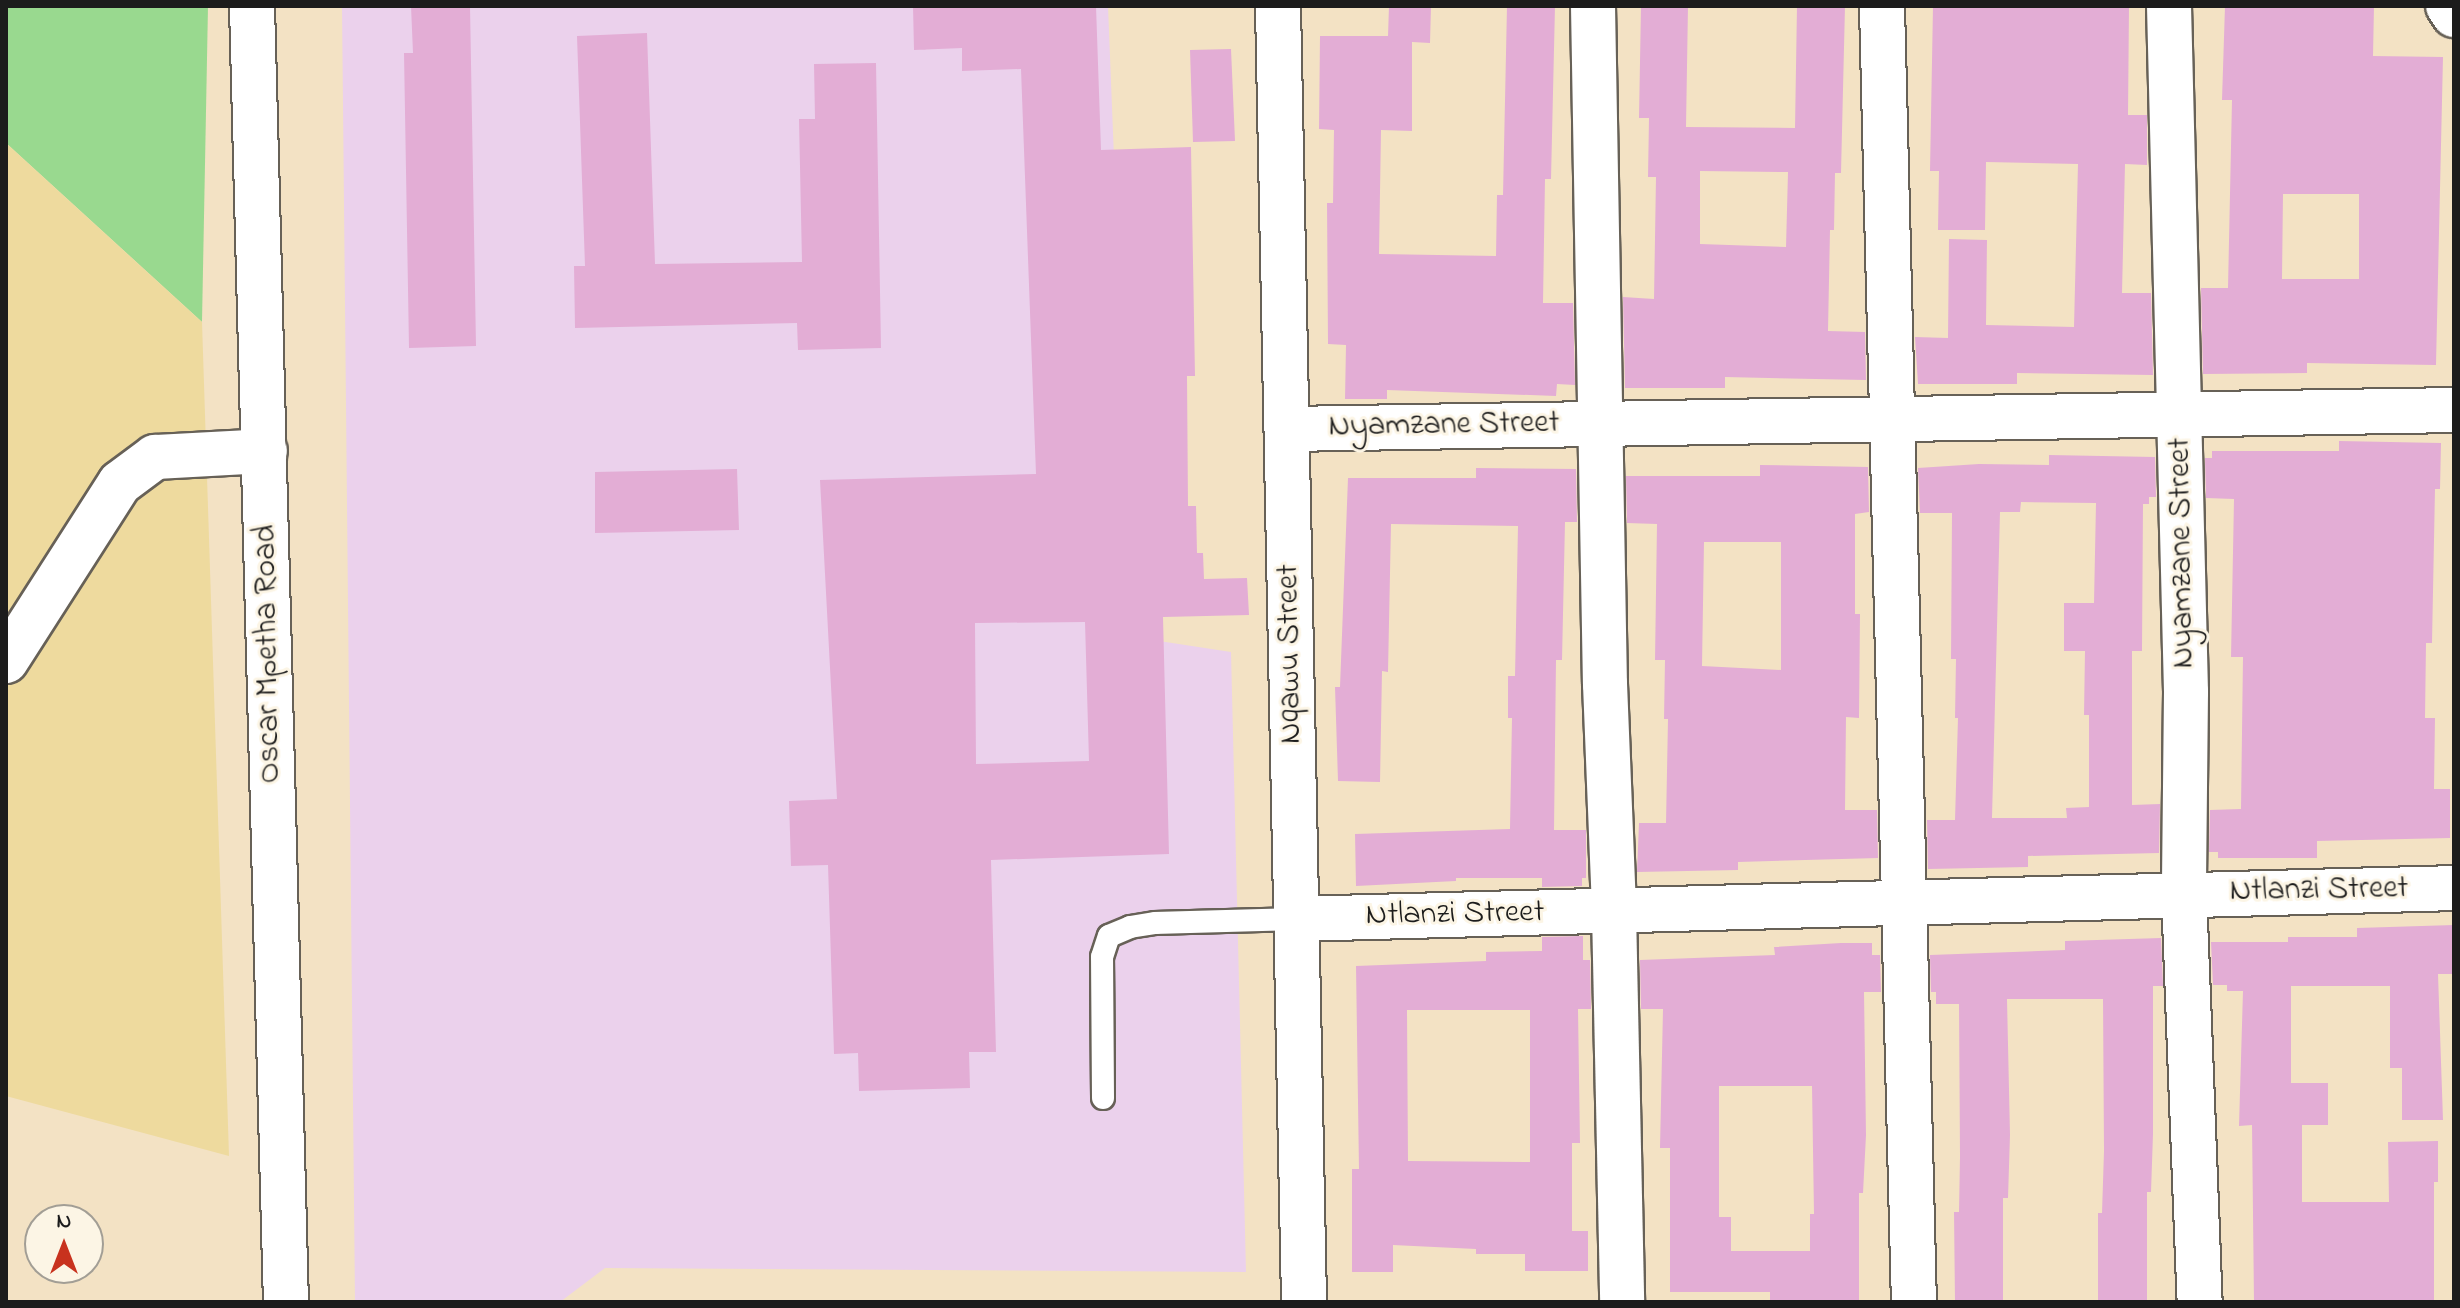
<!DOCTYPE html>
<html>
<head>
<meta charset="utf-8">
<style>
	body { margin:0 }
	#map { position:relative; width:2460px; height:1308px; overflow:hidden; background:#f3e2c4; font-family:"Indie Flower",sans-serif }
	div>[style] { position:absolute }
	.built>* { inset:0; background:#ebd1ec }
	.green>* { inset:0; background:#99d98f }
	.sand>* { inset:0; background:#eeda9e }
	.building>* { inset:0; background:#e3add5 }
	.roads { filter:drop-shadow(2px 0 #676157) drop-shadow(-2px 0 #676157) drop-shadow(0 2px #676157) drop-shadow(0 -2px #676157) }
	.lane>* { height:22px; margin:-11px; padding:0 11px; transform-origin:11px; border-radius:11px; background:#fff }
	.street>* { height:44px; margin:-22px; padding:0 22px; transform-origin:22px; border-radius:22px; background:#fff }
	.secondary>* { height:44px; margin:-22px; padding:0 22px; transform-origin:22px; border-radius:22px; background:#fff }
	span { translate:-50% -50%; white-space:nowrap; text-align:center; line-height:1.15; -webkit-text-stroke:6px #fcf5e5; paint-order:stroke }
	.street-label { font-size:32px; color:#1c1c1c }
	.frame { position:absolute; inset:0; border:8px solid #1c1c1c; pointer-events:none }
	.north { position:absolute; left:24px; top:1204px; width:80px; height:80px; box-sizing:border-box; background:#fcf5e5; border:2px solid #a29e95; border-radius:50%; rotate:0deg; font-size:22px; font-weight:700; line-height:32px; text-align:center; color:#1c1c1c }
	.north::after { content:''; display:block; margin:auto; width:28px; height:36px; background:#c8321e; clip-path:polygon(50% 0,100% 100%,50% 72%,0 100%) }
</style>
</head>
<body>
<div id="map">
	<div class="built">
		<div style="clip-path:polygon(342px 6px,1108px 6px,1133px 637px,1231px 652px,1246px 1272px,605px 1268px,560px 1302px,355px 1302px)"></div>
	</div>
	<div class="green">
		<div style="clip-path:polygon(6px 6px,208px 6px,202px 322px,6px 143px)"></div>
	</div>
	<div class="sand">
		<div style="clip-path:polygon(6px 143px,202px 322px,229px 1156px,6px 1096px)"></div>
	</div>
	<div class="building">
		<div style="clip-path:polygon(411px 6px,470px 6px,476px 346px,409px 348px,404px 53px,413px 53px)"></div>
		<div style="clip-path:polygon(evenodd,913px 6px,1096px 6px,1101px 150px,1191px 147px,1195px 376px,1187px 376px,1188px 506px,1196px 506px,1197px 553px,1203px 553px,1204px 579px,1247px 578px,1249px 615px,1163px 617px,1169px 854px,991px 860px,996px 1052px,969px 1052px,970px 1088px,859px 1091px,858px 1053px,834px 1054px,828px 865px,791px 866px,789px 801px,837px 799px,820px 480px,1036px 474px,1021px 69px,962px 71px,962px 48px,914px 50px,913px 6px,1085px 622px,1089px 761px,976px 764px,975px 623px,1085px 622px)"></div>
		<div style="clip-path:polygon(1389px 6px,1431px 6px,1430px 43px,1412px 42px,1412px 131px,1381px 130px,1379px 254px,1496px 256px,1497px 195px,1503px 195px,1507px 6px,1555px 6px,1551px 179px,1545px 179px,1543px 303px,1573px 303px,1575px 385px,1557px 384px,1556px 396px,1387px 390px,1387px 399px,1345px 399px,1346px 345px,1328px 344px,1327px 203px,1333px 203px,1334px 130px,1319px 129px,1320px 36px,1388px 36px)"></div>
		<div style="clip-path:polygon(evenodd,1641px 6px,1688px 6px,1686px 127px,1795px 128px,1797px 6px,1845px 6px,1841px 173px,1835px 173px,1834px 230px,1830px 230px,1828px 331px,1865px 332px,1866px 380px,1725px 377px,1725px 388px,1625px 388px,1623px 297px,1654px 299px,1656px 177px,1648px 177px,1649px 118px,1639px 118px,1641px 6px,1700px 171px,1788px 172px,1786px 247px,1700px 244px,1700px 171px)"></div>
		<div style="clip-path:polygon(1933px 6px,2129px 6px,2128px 115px,2147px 115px,2147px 165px,2125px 164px,2122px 293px,2151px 293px,2153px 375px,2017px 373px,2017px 384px,1918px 384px,1915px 337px,1948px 338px,1949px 239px,1987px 240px,1986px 325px,2074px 327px,2078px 164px,1986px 162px,1985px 230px,1938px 230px,1939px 171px,1930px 171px)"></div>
		<div style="clip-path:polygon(evenodd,2225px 6px,2374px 6px,2373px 56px,2443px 57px,2436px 365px,2307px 363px,2307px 373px,2203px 374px,2201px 288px,2228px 288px,2232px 100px,2222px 100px,2225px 6px,2283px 194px,2359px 194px,2359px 279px,2282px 279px,2283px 194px)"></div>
		<div style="clip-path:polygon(647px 33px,655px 264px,802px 262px,799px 119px,815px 119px,814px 64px,876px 63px,881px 348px,798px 350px,797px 323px,575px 328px,574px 266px,585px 266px,577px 36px)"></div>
		<div style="clip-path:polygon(1231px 49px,1235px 141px,1193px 142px,1190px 50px)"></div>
		<div style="clip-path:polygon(2339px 441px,2441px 443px,2440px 489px,2435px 489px,2432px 643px,2426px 643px,2425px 718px,2435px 718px,2434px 789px,2450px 789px,2450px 838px,2317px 841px,2317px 858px,2218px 858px,2218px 852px,2209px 852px,2210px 810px,2241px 809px,2243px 657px,2231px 657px,2234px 499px,2206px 498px,2205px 458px,2212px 458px,2212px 451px,2339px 451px)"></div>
		<div style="clip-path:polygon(evenodd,2049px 455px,2155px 457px,2156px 497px,2149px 497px,2149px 504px,2143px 504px,2142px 651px,2132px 651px,2132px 805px,2160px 804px,2159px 853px,2028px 856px,2028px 867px,1928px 869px,1927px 820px,1955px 820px,1958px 718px,1955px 718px,1956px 659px,1951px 659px,1952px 513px,1920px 513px,1918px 468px,1979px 464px,2049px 465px,2049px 455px,2021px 502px,2096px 503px,2094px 603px,2064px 603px,2064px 651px,2085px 651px,2084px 715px,2089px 715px,2089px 807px,2066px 808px,2067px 818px,1992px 818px,2000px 512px,2020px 512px,2021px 502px)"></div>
		<div style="clip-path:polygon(evenodd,1760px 465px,1868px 467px,1869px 512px,1855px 514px,1855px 614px,1860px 614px,1859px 718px,1846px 717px,1845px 810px,1877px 810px,1878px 858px,1738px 862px,1738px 870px,1637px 872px,1639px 823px,1666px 823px,1668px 719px,1664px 719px,1665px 660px,1655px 660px,1657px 524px,1627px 523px,1626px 476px,1760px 476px,1760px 465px,1704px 542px,1781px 542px,1781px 670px,1702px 666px,1704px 542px)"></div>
		<div style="clip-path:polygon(1476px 468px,1576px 469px,1577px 522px,1565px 522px,1562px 660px,1556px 660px,1554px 830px,1586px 830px,1586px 878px,1582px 878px,1582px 886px,1542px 887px,1542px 878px,1456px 878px,1456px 881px,1356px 886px,1355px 834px,1510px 829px,1512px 718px,1508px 718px,1508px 676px,1515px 676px,1518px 526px,1391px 524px,1388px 672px,1382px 671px,1380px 782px,1338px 781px,1335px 687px,1340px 687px,1348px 478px,1476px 478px)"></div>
		<div style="clip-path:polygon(737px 469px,739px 530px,595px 533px,595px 472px)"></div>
		<div style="clip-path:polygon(2454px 925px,2454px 974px,2438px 974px,2443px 1120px,2402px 1120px,2402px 1068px,2390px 1068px,2390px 986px,2291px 986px,2291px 1083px,2328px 1083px,2328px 1125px,2302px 1125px,2302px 1202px,2389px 1202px,2388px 1142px,2438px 1141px,2438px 1182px,2434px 1182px,2434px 1302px,2254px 1302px,2252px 1125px,2239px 1126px,2243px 991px,2227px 991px,2227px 985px,2213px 985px,2211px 942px,2288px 942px,2288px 937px,2357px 937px,2357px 928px)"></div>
		<div style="clip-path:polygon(evenodd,1583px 936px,1583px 960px,1590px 960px,1591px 1009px,1578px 1009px,1580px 1143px,1572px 1143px,1572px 1231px,1588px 1231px,1588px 1271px,1525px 1271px,1525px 1254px,1476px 1254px,1476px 1249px,1393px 1245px,1393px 1272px,1352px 1272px,1352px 1169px,1359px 1169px,1356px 966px,1486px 961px,1486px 952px,1542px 951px,1542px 937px,1583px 936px,1407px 1010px,1530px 1010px,1530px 1162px,1408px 1161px,1407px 1010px)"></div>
		<div style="clip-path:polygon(2161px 938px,2163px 986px,2153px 986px,2153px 1134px,2151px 1192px,2147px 1192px,2147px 1302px,2098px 1302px,2098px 1213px,2102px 1213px,2104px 1151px,2103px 999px,2007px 999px,2010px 1135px,2008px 1198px,2003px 1198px,2003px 1302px,1955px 1302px,1954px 1212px,1959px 1212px,1960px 1157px,1959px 1004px,1936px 1004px,1936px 992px,1931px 992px,1930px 955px,2065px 950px,2065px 941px)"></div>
		<div style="clip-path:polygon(evenodd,1841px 943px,1872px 943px,1872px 955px,1880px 955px,1881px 992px,1864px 992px,1866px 1135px,1863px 1193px,1859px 1193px,1859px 1302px,1770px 1302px,1770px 1292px,1670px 1292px,1670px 1148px,1660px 1148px,1663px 1009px,1641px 1009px,1640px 960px,1775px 955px,1774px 947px,1841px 943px,1719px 1086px,1812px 1086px,1814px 1214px,1810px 1214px,1810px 1251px,1731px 1251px,1731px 1217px,1719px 1217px,1719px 1086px)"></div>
	</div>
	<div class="roads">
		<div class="lane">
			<div style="left:1103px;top:1098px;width:141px;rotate:-90.4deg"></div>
			<div style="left:1102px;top:957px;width:22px;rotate:-72deg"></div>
			<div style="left:1109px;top:936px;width:23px;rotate:-23deg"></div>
			<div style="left:1130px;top:927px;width:26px;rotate:-9deg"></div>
			<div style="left:1156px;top:923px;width:140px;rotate:-1.6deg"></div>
		</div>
		<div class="street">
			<div style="left:1278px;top:6px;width:1296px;rotate:88.85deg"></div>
			<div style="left:1593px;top:6px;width:678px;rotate:88.99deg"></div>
			<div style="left:1605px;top:684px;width:227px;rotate:87.7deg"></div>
			<div style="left:1614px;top:911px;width:391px;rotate:88.8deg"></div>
			<div style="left:1882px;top:6px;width:1296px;rotate:88.59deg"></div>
			<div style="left:2169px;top:6px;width:686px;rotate:88.58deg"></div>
			<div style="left:2186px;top:692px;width:202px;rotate:90.6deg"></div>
			<div style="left:2184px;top:894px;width:408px;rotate:87.8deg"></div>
			<div style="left:2448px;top:6px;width:11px;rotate:56deg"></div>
			<div style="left:1287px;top:429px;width:1167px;rotate:-0.93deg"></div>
			<div style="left:6px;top:661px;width:211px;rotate:-57.4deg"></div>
			<div style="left:120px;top:483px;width:44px;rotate:-36.6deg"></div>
			<div style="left:155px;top:457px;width:110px;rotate:-3.1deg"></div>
			<div style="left:1296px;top:919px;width:1158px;rotate:-1.53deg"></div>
		</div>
		<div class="secondary">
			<div style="left:252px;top:6px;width:1296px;rotate:88.5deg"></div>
		</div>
	</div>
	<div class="street-label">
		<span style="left:1444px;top:426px;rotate:-1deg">Nyamzane Street</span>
		<span style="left:2183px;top:553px;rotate:-91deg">Nyamzane Street</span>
		<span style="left:269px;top:654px;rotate:-91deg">Oscar Mpetha Road</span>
		<span style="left:1291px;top:654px;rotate:-91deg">Nqawu Street</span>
		<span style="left:2319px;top:891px;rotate:-1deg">Ntlanzi Street</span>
		<span style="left:1455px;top:915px;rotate:-1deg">Ntlanzi Street</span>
	</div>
	<div class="frame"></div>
	<div class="north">N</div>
</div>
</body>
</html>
